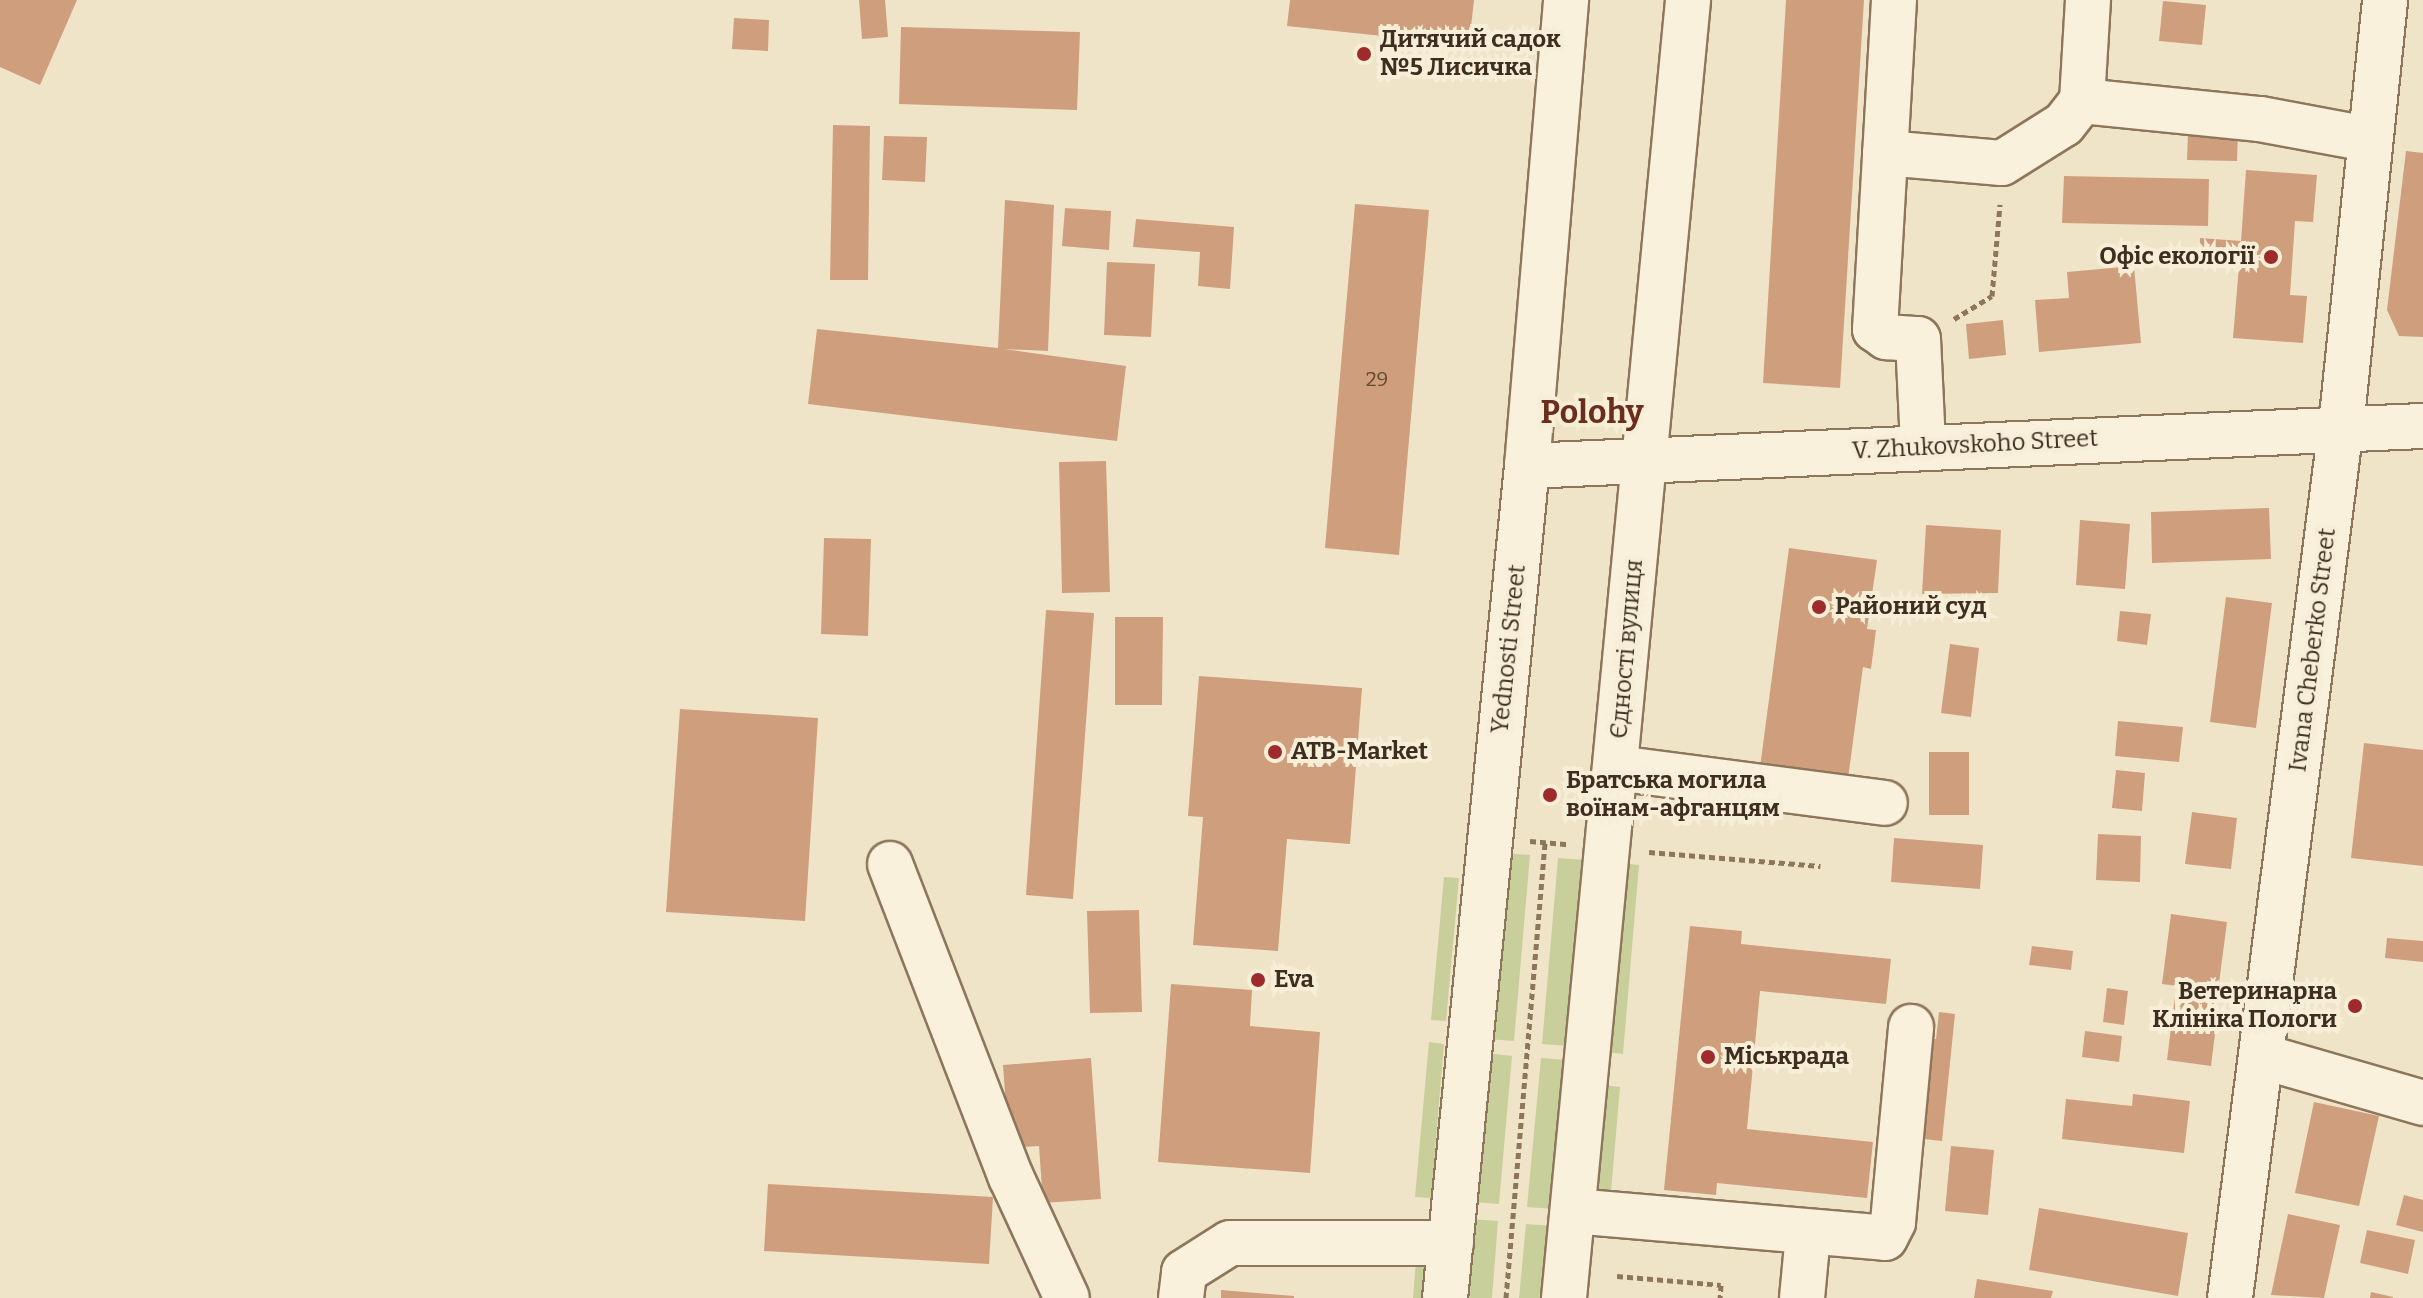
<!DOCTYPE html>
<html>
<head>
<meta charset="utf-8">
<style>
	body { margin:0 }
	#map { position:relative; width:2423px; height:1298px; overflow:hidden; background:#f0e4c8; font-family:Bitter,serif }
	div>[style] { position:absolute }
	.green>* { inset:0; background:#c9cf9b }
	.building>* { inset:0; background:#cf9f7d }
	.path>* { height:5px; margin-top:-2.5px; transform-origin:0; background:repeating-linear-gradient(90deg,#8d765c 0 6px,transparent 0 10px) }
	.roads { filter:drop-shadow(2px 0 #8d765c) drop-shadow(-2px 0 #8d765c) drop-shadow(0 2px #8d765c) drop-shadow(0 -2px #8d765c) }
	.minor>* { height:44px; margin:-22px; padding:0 22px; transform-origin:22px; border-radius:22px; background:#faf1dc }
	.dots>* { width:22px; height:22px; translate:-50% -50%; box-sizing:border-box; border:4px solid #f7eed8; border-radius:50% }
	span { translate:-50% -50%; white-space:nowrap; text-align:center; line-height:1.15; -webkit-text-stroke:8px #f7eed8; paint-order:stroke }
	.number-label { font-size:20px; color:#624a37 }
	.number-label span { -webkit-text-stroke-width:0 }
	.poi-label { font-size:24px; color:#3d2e20; font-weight:700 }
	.left { translate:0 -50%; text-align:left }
	.right { translate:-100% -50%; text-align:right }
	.street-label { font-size:24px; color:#3d2e20 }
	.district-label { font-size:32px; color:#6b2e1e; font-weight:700 }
</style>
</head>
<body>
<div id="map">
	<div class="green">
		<div style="clip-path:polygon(1504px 853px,1530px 855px,1514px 1041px,1487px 1039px)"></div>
		<div style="clip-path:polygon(1558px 858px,1585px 860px,1569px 1046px,1542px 1044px)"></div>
		<div style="clip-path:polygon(1623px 863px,1639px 865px,1623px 1054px,1606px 1052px)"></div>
		<div style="clip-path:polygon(1444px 877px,1459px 878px,1446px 1021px,1431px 1020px)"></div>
		<div style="clip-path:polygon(1429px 1042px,1444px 1044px,1431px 1198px,1415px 1197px)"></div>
		<div style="clip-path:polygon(1486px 1053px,1512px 1056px,1499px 1204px,1473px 1202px)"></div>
		<div style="clip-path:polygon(1541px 1058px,1567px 1060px,1554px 1209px,1527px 1207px)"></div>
		<div style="clip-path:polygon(1603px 1085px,1620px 1087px,1610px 1204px,1593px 1202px)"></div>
		<div style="clip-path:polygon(1471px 1219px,1498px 1221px,1492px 1298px,1465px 1298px)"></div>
		<div style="clip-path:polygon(1526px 1224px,1553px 1226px,1547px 1298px,1519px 1298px)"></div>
		<div style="clip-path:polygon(1416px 1260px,1432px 1261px,1428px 1298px,1413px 1298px)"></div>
	</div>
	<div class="building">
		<div style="clip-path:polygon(0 0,77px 0,40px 85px,0 67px)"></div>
		<div style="clip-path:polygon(859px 0,885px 0,888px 37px,862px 39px)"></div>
		<div style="clip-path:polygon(1290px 0,1474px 0,1469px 45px,1287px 26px)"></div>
		<div style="clip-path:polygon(1786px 0,1864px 0,1840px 388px,1763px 383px)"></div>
		<div style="clip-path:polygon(2163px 1px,2206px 5px,2202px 45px,2159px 41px)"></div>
		<div style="clip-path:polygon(734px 18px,769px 20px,768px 51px,732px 49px)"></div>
		<div style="clip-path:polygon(901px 27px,1080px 32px,1077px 110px,899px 104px)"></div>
		<div style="clip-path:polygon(833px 125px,870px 126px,868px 280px,830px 280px)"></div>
		<div style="clip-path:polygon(2188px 132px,2238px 134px,2237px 161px,2187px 160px)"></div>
		<div style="clip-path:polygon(884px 136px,927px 137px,925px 182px,882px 180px)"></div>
		<div style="clip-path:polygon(2406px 151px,2423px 153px,2423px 337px,2399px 336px,2387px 310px)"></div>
		<div style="clip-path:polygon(2246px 170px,2317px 175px,2313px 222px,2295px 221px,2290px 295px,2307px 296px,2303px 343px,2233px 338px,2239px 266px,2199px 263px,2200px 238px,2241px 241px)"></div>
		<div style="clip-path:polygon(2064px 176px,2209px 179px,2208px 226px,2062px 223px)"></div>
		<div style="clip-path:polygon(1005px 200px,1054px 205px,1048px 351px,1004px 349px,1126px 366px,1117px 441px,808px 404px,817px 329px,998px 348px)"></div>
		<div style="clip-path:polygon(1355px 204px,1429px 210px,1399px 555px,1325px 548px)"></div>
		<div style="clip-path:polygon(1065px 208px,1111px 211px,1109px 250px,1062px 246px)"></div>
		<div style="clip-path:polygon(1136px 219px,1234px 227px,1230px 289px,1198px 286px,1200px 252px,1133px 247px)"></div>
		<div style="clip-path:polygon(1107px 262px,1155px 264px,1151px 337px,1104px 335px)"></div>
		<div style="clip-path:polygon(2134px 266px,2141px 343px,2039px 352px,2035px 300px,2069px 298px,2067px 272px)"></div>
		<div style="clip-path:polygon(2003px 320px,2006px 355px,1969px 359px,1966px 324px)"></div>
		<div style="clip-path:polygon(1106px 461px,1110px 592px,1062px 593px,1059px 462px)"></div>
		<div style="clip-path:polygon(2269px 508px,2271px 559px,2152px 563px,2151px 512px)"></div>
		<div style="clip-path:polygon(2080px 520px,2130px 524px,2125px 589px,2076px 585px)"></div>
		<div style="clip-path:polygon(1926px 525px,2001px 530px,1998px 593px,1922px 594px)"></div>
		<div style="clip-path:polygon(824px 538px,871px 539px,868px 636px,821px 634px)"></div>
		<div style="clip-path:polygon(1789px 548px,1877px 560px,1867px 629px,1876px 630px,1871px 669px,1863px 667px,1847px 786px,1759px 775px)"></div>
		<div style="clip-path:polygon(2226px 597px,2272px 603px,2256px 728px,2210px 722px)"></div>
		<div style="clip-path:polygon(1046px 610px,1094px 613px,1073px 899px,1026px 895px)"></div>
		<div style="clip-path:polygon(2120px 611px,2151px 614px,2147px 645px,2117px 641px)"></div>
		<div style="clip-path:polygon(1115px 617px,1163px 617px,1162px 705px,1115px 705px)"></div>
		<div style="clip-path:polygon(1950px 644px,1979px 648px,1971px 717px,1941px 713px)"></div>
		<div style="clip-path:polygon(1199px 676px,1362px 688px,1350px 844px,1287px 839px,1278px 951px,1193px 945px,1203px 817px,1188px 816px)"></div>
		<div style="clip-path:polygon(680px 709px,818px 718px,805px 921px,666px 912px)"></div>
		<div style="clip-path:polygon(2118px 721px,2183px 727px,2179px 762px,2115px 756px)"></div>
		<div style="clip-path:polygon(2364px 743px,2423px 750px,2423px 866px,2351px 858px)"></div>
		<div style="clip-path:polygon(1929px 752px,1969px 752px,1969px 815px,1929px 815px)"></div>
		<div style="clip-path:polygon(2116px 770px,2145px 773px,2142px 811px,2112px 808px)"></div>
		<div style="clip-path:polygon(2192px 812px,2237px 818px,2231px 869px,2185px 864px)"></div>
		<div style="clip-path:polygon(2098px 834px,2141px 836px,2140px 882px,2096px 880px)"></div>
		<div style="clip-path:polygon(1894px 838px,1983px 845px,1980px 889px,1891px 882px)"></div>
		<div style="clip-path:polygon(1139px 910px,1142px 1012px,1090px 1013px,1087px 911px)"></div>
		<div style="clip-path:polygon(2171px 914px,2227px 922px,2218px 991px,2162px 984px)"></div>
		<div style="clip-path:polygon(1690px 926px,1742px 931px,1741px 944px,1891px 959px,1886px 1004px,1760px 991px,1747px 1129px,1873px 1142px,1867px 1198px,1717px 1183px,1716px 1195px,1664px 1190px)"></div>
		<div style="clip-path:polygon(2387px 938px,2423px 941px,2423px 962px,2385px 958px)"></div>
		<div style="clip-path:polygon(2032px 946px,2073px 951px,2071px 970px,2029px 965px)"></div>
		<div style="clip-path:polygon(1171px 984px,1252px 990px,1250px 1026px,1320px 1032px,1310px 1173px,1158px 1162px)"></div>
		<div style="clip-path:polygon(2107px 988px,2128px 991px,2124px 1025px,2103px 1022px)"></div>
		<div style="clip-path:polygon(2175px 996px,2219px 1002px,2211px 1066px,2167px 1060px)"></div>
		<div style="clip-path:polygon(1939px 1012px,1955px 1014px,1942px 1141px,1905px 1137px,1916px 1037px,1936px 1039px)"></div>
		<div style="clip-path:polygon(2085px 1031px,2122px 1036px,2119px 1062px,2082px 1057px)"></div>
		<div style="clip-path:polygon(1091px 1058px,1101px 1199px,1043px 1203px,1039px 1146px,1009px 1148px,1003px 1065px)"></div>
		<div style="clip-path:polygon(2133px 1094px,2190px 1101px,2184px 1153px,2062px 1139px,2066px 1099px,2132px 1106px)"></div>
		<div style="clip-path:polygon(2314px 1102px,2379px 1116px,2359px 1206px,2295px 1193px)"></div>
		<div style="clip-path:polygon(1951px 1146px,1994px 1150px,1988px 1215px,1945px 1211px)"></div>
		<div style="clip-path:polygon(768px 1184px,993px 1197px,989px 1264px,764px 1251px)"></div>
		<div style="clip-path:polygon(2404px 1195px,2423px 1200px,2423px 1232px,2396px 1225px)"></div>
		<div style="clip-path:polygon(2039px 1208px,2188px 1233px,2178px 1296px,2029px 1270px)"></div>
		<div style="clip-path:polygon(2288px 1214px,2340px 1225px,2324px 1298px,2271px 1295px)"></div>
		<div style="clip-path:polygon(2367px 1230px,2415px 1240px,2408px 1274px,2360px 1263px)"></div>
		<div style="clip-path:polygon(1977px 1279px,2053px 1291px,2051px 1298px,1974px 1298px)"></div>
		<div style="clip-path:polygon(1221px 1290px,1294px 1296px,1294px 1298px,1221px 1298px)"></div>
		<div style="clip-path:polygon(2371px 1292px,2393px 1297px,2393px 1298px,2370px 1298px)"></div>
	</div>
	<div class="path">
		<div style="left:1954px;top:319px;width:44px;rotate:-31.2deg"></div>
		<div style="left:1992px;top:296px;width:92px;rotate:-85deg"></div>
		<div style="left:1530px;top:841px;width:38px;rotate:5deg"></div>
		<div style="left:1649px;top:852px;width:172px;rotate:4.7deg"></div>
		<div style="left:1617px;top:1276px;width:104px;rotate:4.9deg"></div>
		<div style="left:1721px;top:1285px;width:13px;rotate:94deg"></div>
		<div style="left:1506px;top:1298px;width:458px;rotate:-85.1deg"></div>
	</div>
	<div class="roads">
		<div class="minor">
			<div style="left:1894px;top:0;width:330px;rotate:93.3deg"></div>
			<div style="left:1875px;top:329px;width:14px;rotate:36deg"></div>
			<div style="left:1886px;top:337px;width:32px;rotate:4deg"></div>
			<div style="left:1918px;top:339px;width:108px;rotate:87.3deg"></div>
			<div style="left:2088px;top:0;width:101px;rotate:93.4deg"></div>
			<div style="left:2082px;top:101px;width:179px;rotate:5.8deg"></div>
			<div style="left:2260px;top:119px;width:110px;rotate:10.5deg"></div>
			<div style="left:1885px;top:153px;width:117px;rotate:4.9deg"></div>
			<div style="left:2002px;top:163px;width:73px;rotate:-32.2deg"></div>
			<div style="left:2064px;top:124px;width:29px;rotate:-52deg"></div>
			<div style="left:1527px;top:466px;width:897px;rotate:-2.56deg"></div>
			<div style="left:1616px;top:768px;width:271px;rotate:7.4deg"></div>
			<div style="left:890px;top:864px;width:336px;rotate:68.9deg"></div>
			<div style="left:1011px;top:1177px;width:133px;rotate:65.2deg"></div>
			<div style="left:2264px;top:1057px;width:166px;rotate:16.1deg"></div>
			<div style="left:1573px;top:1211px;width:313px;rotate:4.9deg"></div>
			<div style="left:1885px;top:1238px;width:18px;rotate:-63deg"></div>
			<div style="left:1893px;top:1222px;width:196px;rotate:-84.7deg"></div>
			<div style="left:1181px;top:1298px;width:26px;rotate:-83deg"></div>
			<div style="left:1184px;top:1272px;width:54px;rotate:-32.2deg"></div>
			<div style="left:1230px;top:1243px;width:221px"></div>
			<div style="left:1445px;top:1298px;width:836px;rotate:-84.37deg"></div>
			<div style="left:1527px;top:466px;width:468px;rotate:-85.2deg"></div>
			<div style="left:1564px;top:1298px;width:1304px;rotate:-84.54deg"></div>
			<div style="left:1802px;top:1298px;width:64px;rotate:-84.6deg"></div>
			<div style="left:2230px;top:1298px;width:878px;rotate:-82.74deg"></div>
			<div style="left:2341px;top:427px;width:429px;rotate:-84.1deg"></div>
		</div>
	</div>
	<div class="dots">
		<div style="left:1364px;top:54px;background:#9e2a2b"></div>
		<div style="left:2271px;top:257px;background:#9e2a2b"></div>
		<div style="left:1819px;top:607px;background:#9e2a2b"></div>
		<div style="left:1275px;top:752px;background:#9e2a2b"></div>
		<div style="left:1550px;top:795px;background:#9e2a2b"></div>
		<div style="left:1258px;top:980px;background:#9e2a2b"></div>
		<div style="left:2355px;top:1006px;background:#9e2a2b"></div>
		<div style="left:1708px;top:1057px;background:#9e2a2b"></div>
	</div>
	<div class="number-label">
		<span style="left:1377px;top:379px">29</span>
	</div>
	<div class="poi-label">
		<span class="left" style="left:1380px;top:54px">Дитячий садок<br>№5 Лисичка</span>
		<span class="right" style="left:2255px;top:257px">Офіс екології</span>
		<span class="left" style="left:1835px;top:607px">Районий суд</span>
		<span class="left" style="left:1291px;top:752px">ATB-Market</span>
		<span class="left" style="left:1566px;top:795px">Братська могила<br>воїнам-афганцям</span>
		<span class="left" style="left:1274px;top:980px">Eva</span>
		<span class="right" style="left:2337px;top:1006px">Ветеринарна<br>Клініка Пологи</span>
		<span class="left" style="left:1724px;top:1057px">Міськрада</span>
	</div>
	<div class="street-label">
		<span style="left:1975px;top:445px;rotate:-3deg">V. Zhukovskoho Street</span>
		<span style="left:1509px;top:649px;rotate:-84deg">Yednosti Street</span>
		<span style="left:1627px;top:649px;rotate:-85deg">Єдності вулиця</span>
		<span style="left:2313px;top:650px;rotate:-83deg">Ivana Cheberko Street</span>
	</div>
	<div class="district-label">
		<span style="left:1592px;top:412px">Polohy</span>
	</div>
</div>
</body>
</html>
